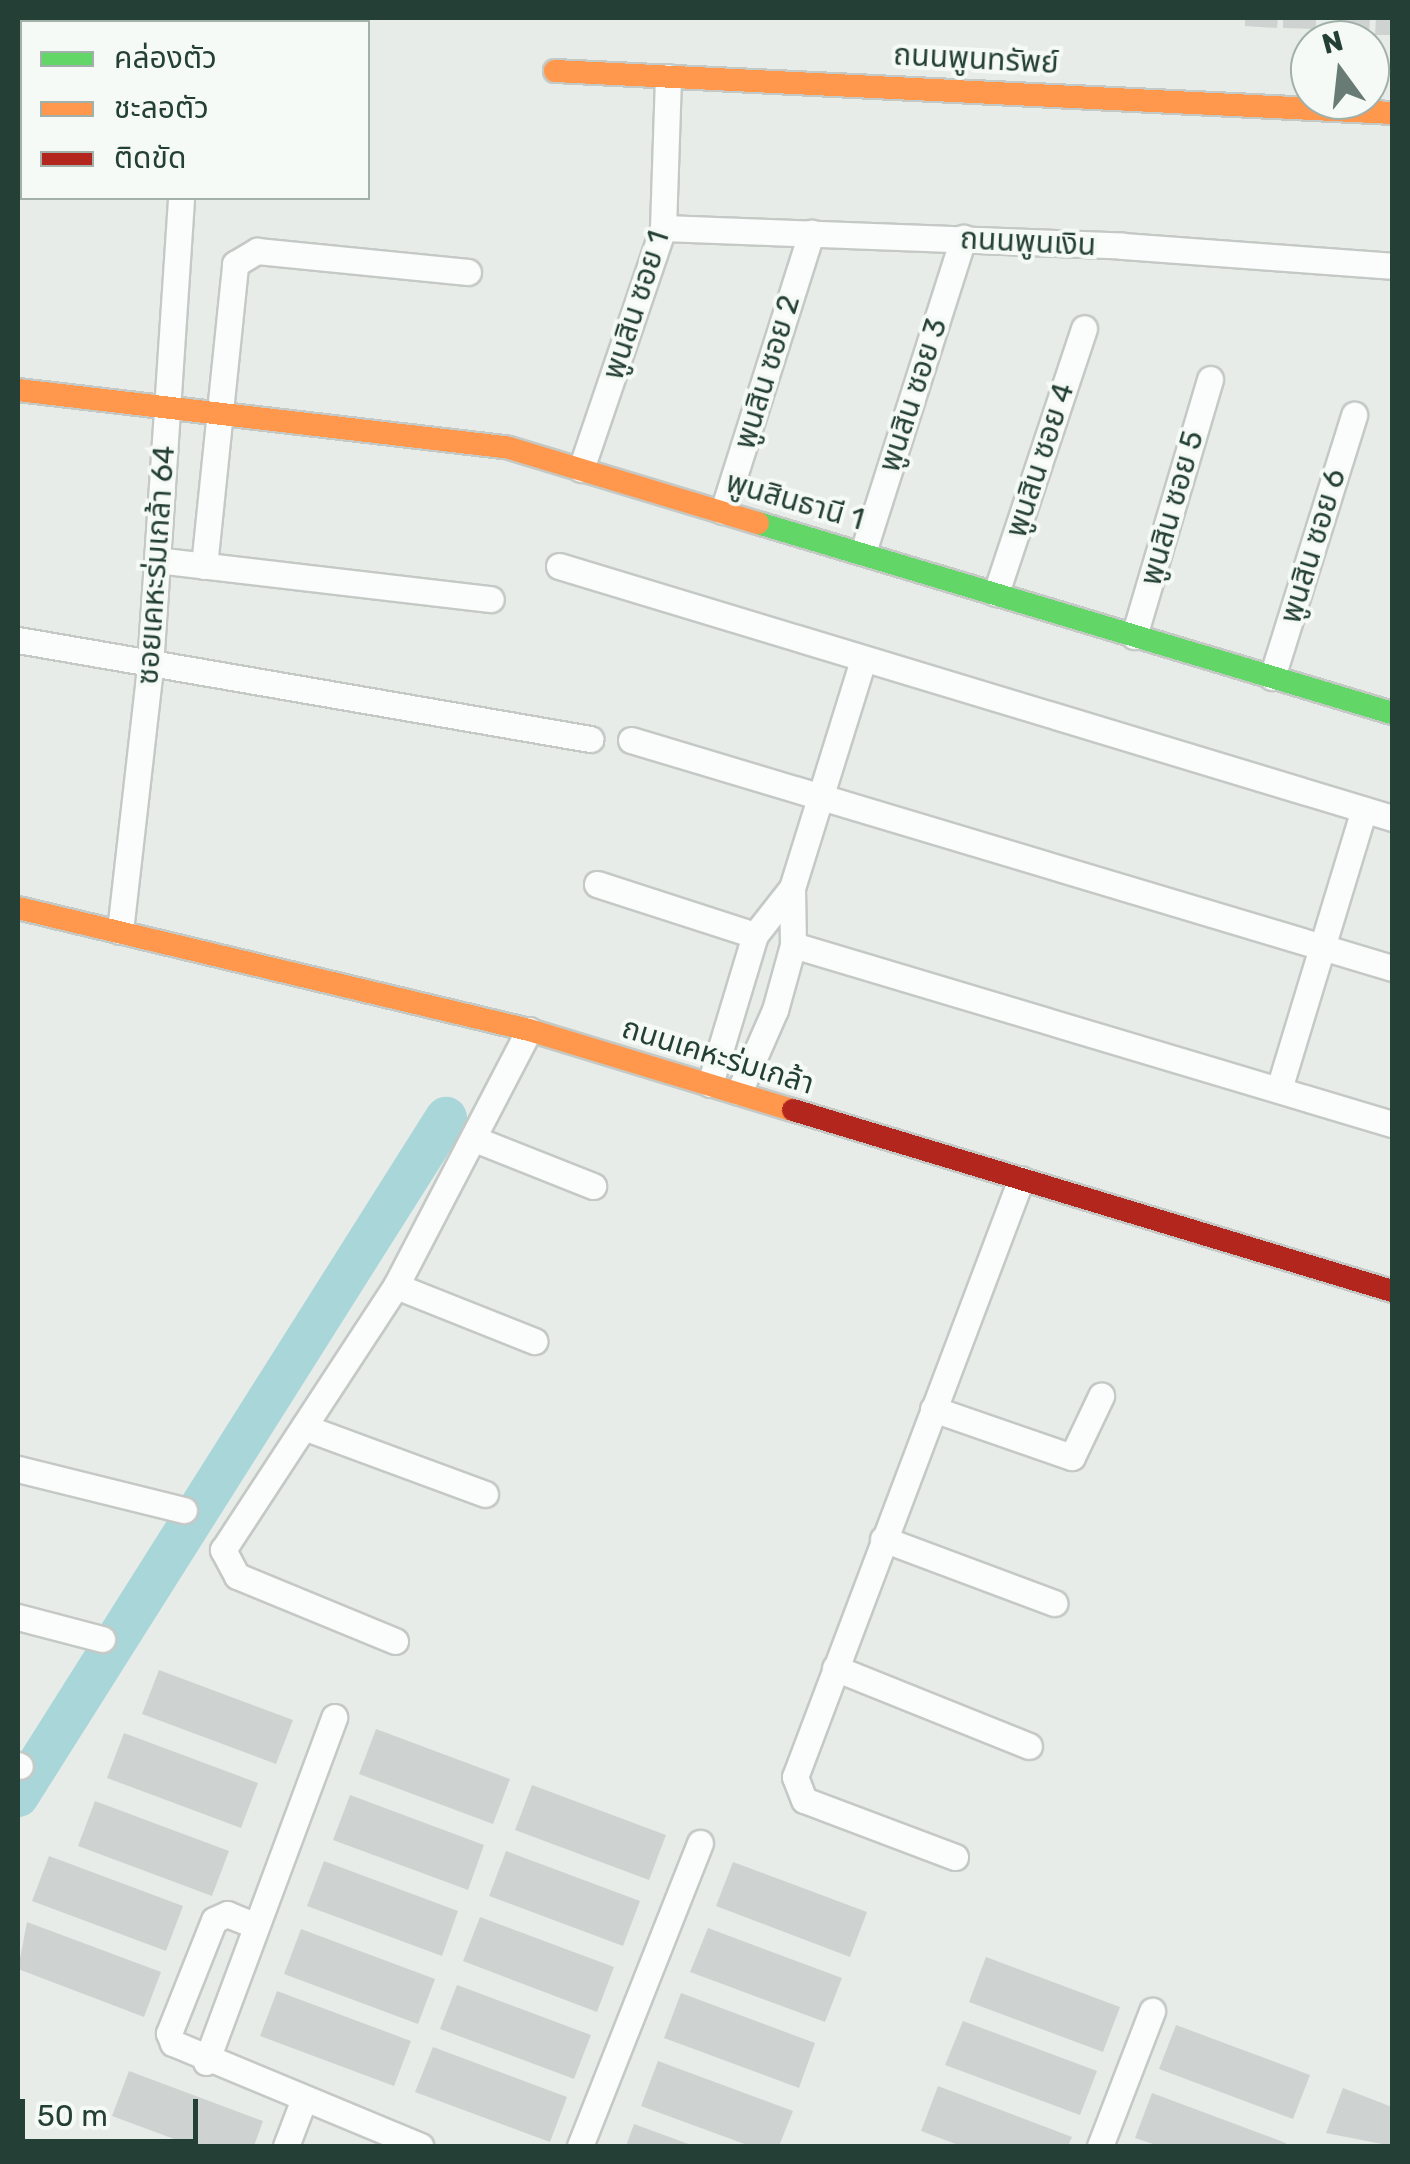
<!DOCTYPE html>
<html>
<head>
<meta charset="utf-8">
<style>
	body { margin:0 }
	#map { position:relative; width:1410px; height:2164px; overflow:hidden; background:#e7ece9; font-family:Rubik,"Noto Sans Thai",sans-serif }
	div>[style] { position:absolute }
	.river>* { height:42px; margin:-21px; padding:0 21px; transform-origin:21px; border-radius:21px; background:#a9d6d9 }
	.building>* { inset:0; background:#ced3d1 }
	.roads { filter:drop-shadow(2px 0 #c4c9c6) drop-shadow(-2px 0 #c4c9c6) drop-shadow(0 2px #c4c9c6) drop-shadow(0 -2px #c4c9c6) }
	.street>* { height:25px; margin:-12.5px; padding:0 12.5px; transform-origin:12.5px; border-radius:12.5px; background:#fbfcfc }
	.fast>* { height:22px; margin:-11px; padding:0 11px; transform-origin:11px; border-radius:11px; background:#63d668 }
	.slow>* { height:22px; margin:-11px; padding:0 11px; transform-origin:11px; border-radius:11px; background:#ff974d }
	.jam>* { height:22px; margin:-11px; padding:0 11px; transform-origin:11px; border-radius:11px; background:#b3261e }
	span { translate:-50% -50%; white-space:nowrap; text-align:center; line-height:1.15; -webkit-text-stroke:8px #f6faf7; paint-order:stroke }
	.street-label { font-size:30px; color:#244036 }
	.frame { position:absolute; inset:0; border:20px solid #244036; pointer-events:none }
	.legend { position:absolute; left:20px; top:20px; width:350px; height:180px; box-sizing:border-box; background:#f6faf7; border:2px solid #a2b0aa; margin:0; padding:12px 18px; list-style:none; font-size:30px; color:#244036 }
	.legend li { display:flex; align-items:center; gap:20px; height:50px }
	.legend b { width:50px; border:2px solid #a2b0aa }
	.north { position:absolute; left:1290px; top:20px; width:100px; height:100px; box-sizing:border-box; background:#f6faf7; border:2px solid #a2b0aa; border-radius:50%; rotate:345deg; font-size:28px; font-weight:700; line-height:40px; text-align:center; color:#244036 }
	.north::after { content:''; display:block; margin:auto; width:35px; height:45px; background:#687c75; clip-path:polygon(50% 0,100% 100%,50% 72%,0 100%) }
	.scale { position:absolute; left:20px; top:2099px; width:178px; height:45px; box-sizing:border-box; border:5px solid #244036; border-top:0; padding-left:12px; font-size:30px; line-height:35px; white-space:nowrap; color:#244036; -webkit-text-stroke:8px #f6faf7; paint-order:stroke }
</style>
</head>
<body>
<div id="map">
	<div class="river">
		<div style="left:18px;top:1796px;width:802px;rotate:-57.74deg"></div>
	</div>
	<div class="building">
		<div style="clip-path:polygon(1245px 18px,1278px 18px,1277px 28px,1245px 26px)"></div>
		<div style="clip-path:polygon(1283px 18px,1316px 18px,1316px 29px,1283px 28px)"></div>
		<div style="clip-path:polygon(1337px 18px,1370px 18px,1369px 34px,1336px 32px)"></div>
		<div style="clip-path:polygon(1376px 18px,1392px 18px,1392px 35px,1375px 35px)"></div>
		<div style="clip-path:polygon(159px 1670px,293px 1720px,276px 1764px,142px 1714px)"></div>
		<div style="clip-path:polygon(376px 1729px,510px 1779px,493px 1824px,359px 1774px)"></div>
		<div style="clip-path:polygon(124px 1733px,258px 1783px,241px 1828px,107px 1778px)"></div>
		<div style="clip-path:polygon(532px 1785px,666px 1835px,649px 1880px,515px 1830px)"></div>
		<div style="clip-path:polygon(350px 1795px,484px 1845px,468px 1890px,333px 1840px)"></div>
		<div style="clip-path:polygon(95px 1801px,229px 1851px,212px 1896px,78px 1846px)"></div>
		<div style="clip-path:polygon(506px 1851px,640px 1901px,623px 1946px,489px 1896px)"></div>
		<div style="clip-path:polygon(49px 1856px,183px 1906px,166px 1951px,32px 1901px)"></div>
		<div style="clip-path:polygon(324px 1861px,458px 1911px,442px 1956px,307px 1906px)"></div>
		<div style="clip-path:polygon(733px 1862px,867px 1912px,850px 1957px,716px 1906px)"></div>
		<div style="clip-path:polygon(480px 1917px,614px 1967px,597px 2012px,463px 1961px)"></div>
		<div style="clip-path:polygon(27px 1922px,161px 1972px,144px 2017px,18px 1969px)"></div>
		<div style="clip-path:polygon(708px 1928px,842px 1978px,825px 2022px,690px 1972px)"></div>
		<div style="clip-path:polygon(301px 1929px,435px 1979px,418px 2024px,284px 1974px)"></div>
		<div style="clip-path:polygon(986px 1957px,1120px 2007px,1103px 2052px,969px 2002px)"></div>
		<div style="clip-path:polygon(457px 1985px,591px 2035px,574px 2079px,440px 2029px)"></div>
		<div style="clip-path:polygon(277px 1991px,411px 2041px,394px 2086px,260px 2036px)"></div>
		<div style="clip-path:polygon(681px 1993px,815px 2043px,799px 2088px,664px 2038px)"></div>
		<div style="clip-path:polygon(963px 2021px,1097px 2071px,1080px 2115px,945px 2065px)"></div>
		<div style="clip-path:polygon(1176px 2025px,1310px 2075px,1293px 2119px,1159px 2069px)"></div>
		<div style="clip-path:polygon(433px 2047px,567px 2097px,550px 2142px,415px 2092px)"></div>
		<div style="clip-path:polygon(658px 2061px,793px 2111px,779px 2146px,750px 2146px,641px 2106px)"></div>
		<div style="clip-path:polygon(129px 2071px,263px 2121px,254px 2146px,193px 2146px,112px 2116px)"></div>
		<div style="clip-path:polygon(938px 2086px,1072px 2137px,1068px 2146px,961px 2146px,921px 2131px)"></div>
		<div style="clip-path:polygon(1343px 2088px,1392px 2107px,1392px 2146px,1326px 2133px)"></div>
		<div style="clip-path:polygon(1152px 2093px,1286px 2143px,1285px 2146px,1159px 2146px,1135px 2138px)"></div>
		<div style="clip-path:polygon(634px 2124px,694px 2146px,626px 2146px)"></div>
	</div>
	<div class="roads">
		<div class="street">
			<div style="left:195px;top:22px;width:4px;rotate:-76deg"></div>
			<div style="left:18px;top:57px;width:4px"></div>
			<div style="left:18px;top:157px;width:4px"></div>
			<div style="left:663px;top:228px;width:459px;rotate:2.2deg"></div>
			<div style="left:1122px;top:246px;width:271px;rotate:4.2deg"></div>
			<div style="left:581px;top:469px;width:255px;rotate:-71.2deg"></div>
			<div style="left:663px;top:228px;width:151px;rotate:-88.1deg"></div>
			<div style="left:723px;top:511px;width:292px;rotate:-72.4deg"></div>
			<div style="left:863px;top:552px;width:330px;rotate:-72.3deg"></div>
			<div style="left:157px;top:560px;width:336px;rotate:6.7deg"></div>
			<div style="left:204px;top:566px;width:304px;rotate:-84.1deg"></div>
			<div style="left:235px;top:264px;width:26px;rotate:-31deg"></div>
			<div style="left:257px;top:251px;width:212px;rotate:5.7deg"></div>
			<div style="left:559px;top:566px;width:870px;rotate:16.83deg"></div>
			<div style="left:996px;top:593px;width:279px;rotate:-71.6deg"></div>
			<div style="left:1134px;top:636px;width:268px;rotate:-73.5deg"></div>
			<div style="left:18px;top:640px;width:581px;rotate:9.82deg"></div>
			<div style="left:1272px;top:677px;width:275px;rotate:-72.6deg"></div>
			<div style="left:631px;top:740px;width:794px;rotate:16.68deg"></div>
			<div style="left:597px;top:884px;width:166px;rotate:17.9deg"></div>
			<div style="left:120px;top:931px;width:267px;rotate:-83.5deg"></div>
			<div style="left:150px;top:666px;width:469px;rotate:-86.2deg"></div>
			<div style="left:793px;top:945px;width:625px;rotate:16.64deg"></div>
			<div style="left:529px;top:1030px;width:288px;rotate:117.5deg"></div>
			<div style="left:396px;top:1286px;width:149px;rotate:21.7deg"></div>
			<div style="left:710px;top:1084px;width:156px;rotate:-73.2deg"></div>
			<div style="left:755px;top:935px;width:60px;rotate:-51.8deg"></div>
			<div style="left:1279px;top:1089px;width:292px;rotate:-73.1deg"></div>
			<div style="left:739px;top:1092px;width:90px;rotate:-66.3deg"></div>
			<div style="left:775px;top:1010px;width:67px;rotate:-74.5deg"></div>
			<div style="left:793px;top:945px;width:57px;rotate:-91deg"></div>
			<div style="left:792px;top:888px;width:239px;rotate:-72.7deg"></div>
			<div style="left:477px;top:1140px;width:125px;rotate:21.6deg"></div>
			<div style="left:933px;top:1409px;width:147px;rotate:19.1deg"></div>
			<div style="left:1072px;top:1457px;width:68px;rotate:-64.6deg"></div>
			<div style="left:304px;top:1427px;width:193px;rotate:20.3deg"></div>
			<div style="left:18px;top:1469px;width:171px;rotate:13.9deg"></div>
			<div style="left:883px;top:1539px;width:183px;rotate:20.5deg"></div>
			<div style="left:18px;top:1617px;width:87px;rotate:14.7deg"></div>
			<div style="left:395px;top:1641px;width:171px;rotate:-157.6deg"></div>
			<div style="left:237px;top:1576px;width:30px;rotate:-118deg"></div>
			<div style="left:223px;top:1550px;width:316px;rotate:-56.8deg"></div>
			<div style="left:835px;top:1668px;width:209px;rotate:21.9deg"></div>
			<div style="left:18px;top:1765px;width:2px;rotate:27deg"></div>
			<div style="left:955px;top:1857px;width:161px;rotate:-159.3deg"></div>
			<div style="left:804px;top:1800px;width:25px;rotate:-111deg"></div>
			<div style="left:795px;top:1777px;width:639px;rotate:-69.3deg"></div>
			<div style="left:254px;top:1925px;width:29px;rotate:-158deg"></div>
			<div style="left:227px;top:1914px;width:14px;rotate:155deg"></div>
			<div style="left:214px;top:1920px;width:122px;rotate:111.7deg"></div>
			<div style="left:169px;top:2033px;width:11px;rotate:68deg"></div>
			<div style="left:173px;top:2043px;width:268px;rotate:22.6deg"></div>
			<div style="left:206px;top:2062px;width:368px;rotate:-69.6deg"></div>
			<div style="left:286px;top:2146px;width:45px;rotate:-69.1deg"></div>
			<div style="left:580px;top:2146px;width:326px;rotate:-68.4deg"></div>
			<div style="left:1100px;top:2146px;width:145px;rotate:-68.9deg"></div>
		</div>
		<div class="fast">
			<div style="left:758px;top:523px;width:662px;rotate:16.68deg"></div>
		</div>
		<div class="slow">
			<div style="left:555px;top:71px;width:838px;rotate:2.87deg"></div>
			<div style="left:18px;top:390px;width:494px;rotate:6.7deg"></div>
			<div style="left:509px;top:448px;width:260px;rotate:16.8deg"></div>
			<div style="left:18px;top:908px;width:525px;rotate:13.43deg"></div>
			<div style="left:529px;top:1030px;width:276px;rotate:16.9deg"></div>
		</div>
		<div class="jam">
			<div style="left:793px;top:1110px;width:626px;rotate:16.81deg"></div>
		</div>
	</div>
	<div class="street-label">
		<span style="left:976px;top:59px;rotate:3deg">ถนนพูนทรัพย์</span>
		<span style="left:1028px;top:242px;rotate:3deg">ถนนพูนเงิน</span>
		<span style="left:636px;top:305px;rotate:-72deg">พูนสิน ซอย 1</span>
		<span style="left:767px;top:372px;rotate:-73deg">พูนสิน ซอย 2</span>
		<span style="left:913px;top:395px;rotate:-72deg">พูนสิน ซอย 3</span>
		<span style="left:1040px;top:460px;rotate:-72deg">พูนสิน ซอย 4</span>
		<span style="left:795px;top:501px;rotate:16deg">พูนสินธานี 1</span>
		<span style="left:1172px;top:508px;rotate:-74deg">พูนสิน ซอย 5</span>
		<span style="left:1313px;top:546px;rotate:-73deg">พูนสิน ซอย 6</span>
		<span style="left:156px;top:565px;rotate:-86deg">ซอยเคหะร่มเกล้า 64</span>
		<span style="left:718px;top:1056px;rotate:17deg">ถนนเคหะร่มเกล้า</span>
	</div>
	<div class="frame"></div>
	<ul class="legend">
	<li><b style="height:12px;background:#63d668"></b>คล่องตัว</li>
	<li><b style="height:12px;background:#ff974d"></b>ชะลอตัว</li>
	<li><b style="height:12px;background:#b3261e"></b>ติดขัด</li>
	</ul>
	<div class="north">N</div>
	<div class="scale">50 m</div>
</div>
</body>
</html>
